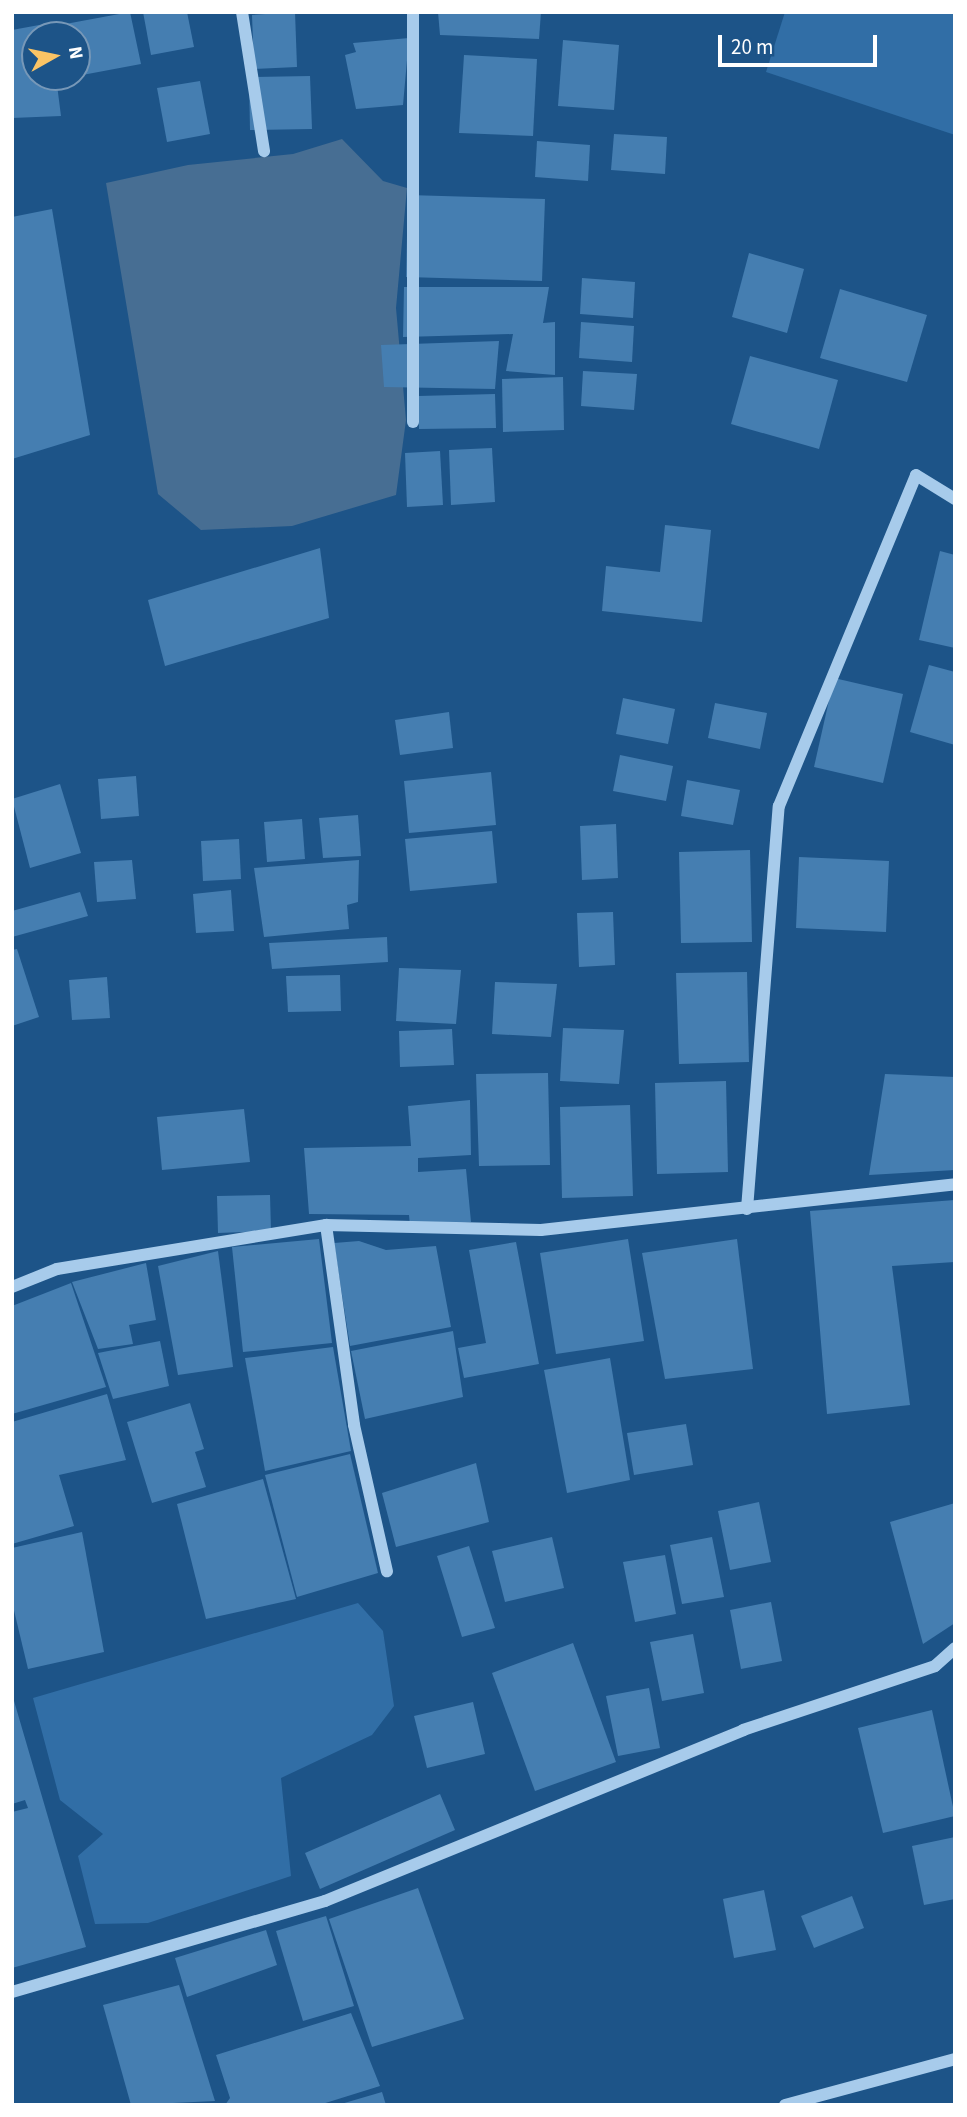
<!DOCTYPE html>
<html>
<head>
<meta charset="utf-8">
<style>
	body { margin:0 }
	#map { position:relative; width:967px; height:2117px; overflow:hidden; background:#1d5488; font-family:"Source Sans 3",sans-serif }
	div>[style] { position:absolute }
	.green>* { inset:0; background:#316ea6 }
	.water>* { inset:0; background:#476e93 }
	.building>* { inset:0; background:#457eb1 }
	.minor>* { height:12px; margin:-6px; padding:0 6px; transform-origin:6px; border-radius:6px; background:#a7cbeb }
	span { translate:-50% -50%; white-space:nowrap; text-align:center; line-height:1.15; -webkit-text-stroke:5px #1d5488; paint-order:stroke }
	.frame { position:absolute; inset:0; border:14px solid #fff; pointer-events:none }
	.north { position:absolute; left:21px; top:21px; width:70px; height:70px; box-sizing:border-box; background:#1d5488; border:2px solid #7798b8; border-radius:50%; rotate:81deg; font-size:19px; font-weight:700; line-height:28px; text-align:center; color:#fff }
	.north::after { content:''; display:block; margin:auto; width:24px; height:32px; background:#fbc465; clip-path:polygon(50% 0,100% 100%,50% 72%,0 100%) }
	.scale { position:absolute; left:718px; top:35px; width:159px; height:32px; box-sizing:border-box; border:4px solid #fff; border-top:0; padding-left:9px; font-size:21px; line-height:24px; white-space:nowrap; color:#fff; -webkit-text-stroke:5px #1d5488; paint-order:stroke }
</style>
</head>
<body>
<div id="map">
	<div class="green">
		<div style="clip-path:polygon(785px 12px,955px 12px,955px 135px,766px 72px)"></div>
		<div style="clip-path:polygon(358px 1603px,383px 1631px,394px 1706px,372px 1735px,281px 1778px,291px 1876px,148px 1923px,95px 1924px,78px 1856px,103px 1834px,60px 1800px,33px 1698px)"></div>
	</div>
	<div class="water">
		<div style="clip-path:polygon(342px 139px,383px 181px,407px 188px,396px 308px,406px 420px,396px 495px,292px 526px,201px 530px,158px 494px,106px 183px,188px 165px,293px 154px)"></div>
	</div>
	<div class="building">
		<div style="clip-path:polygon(130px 12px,141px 64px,77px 76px,77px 35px,62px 35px,60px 25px)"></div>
		<div style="clip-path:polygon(143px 12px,187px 12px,194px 47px,151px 55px)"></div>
		<div style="clip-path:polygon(295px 12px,297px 67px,254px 69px,252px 15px)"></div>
		<div style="clip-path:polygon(438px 12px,541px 12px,539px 39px,440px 35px)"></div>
		<div style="clip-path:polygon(50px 23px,51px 35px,35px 35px,35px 77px,56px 77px,61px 116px,12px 118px,12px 30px)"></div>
		<div style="clip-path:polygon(409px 38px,403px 105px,356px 109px,345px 55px,356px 52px,353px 43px)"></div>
		<div style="clip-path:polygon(563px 40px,619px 45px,614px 110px,558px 106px)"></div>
		<div style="clip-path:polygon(464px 55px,537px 59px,533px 136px,459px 133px)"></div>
		<div style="clip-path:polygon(310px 76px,312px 129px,250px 130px,249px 77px)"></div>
		<div style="clip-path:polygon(200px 81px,210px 134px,167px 142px,157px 88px)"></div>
		<div style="clip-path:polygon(614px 134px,667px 137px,665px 174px,611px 170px)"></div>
		<div style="clip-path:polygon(537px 141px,590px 145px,588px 181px,535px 177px)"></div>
		<div style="clip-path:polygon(408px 195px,545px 199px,542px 281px,406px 277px)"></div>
		<div style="clip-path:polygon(52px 209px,90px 435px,12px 459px,12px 217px)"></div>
		<div style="clip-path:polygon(749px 253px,804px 269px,787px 333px,732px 317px)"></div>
		<div style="clip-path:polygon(582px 278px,635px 282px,633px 318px,580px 314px)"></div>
		<div style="clip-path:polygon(404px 287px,549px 287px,543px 323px,555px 322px,555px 375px,506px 371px,513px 334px,403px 337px)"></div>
		<div style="clip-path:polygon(840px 289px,927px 315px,907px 382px,820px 358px)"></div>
		<div style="clip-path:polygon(581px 322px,634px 326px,632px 362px,579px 358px)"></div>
		<div style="clip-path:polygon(499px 341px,495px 389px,384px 387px,381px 345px)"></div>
		<div style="clip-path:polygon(750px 356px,838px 380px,819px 449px,731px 424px)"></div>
		<div style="clip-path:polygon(583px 371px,637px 374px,634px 410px,581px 406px)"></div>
		<div style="clip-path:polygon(563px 377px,564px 430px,503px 432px,502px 379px)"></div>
		<div style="clip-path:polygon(495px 394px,496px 428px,419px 429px,418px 396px)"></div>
		<div style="clip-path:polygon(492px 448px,495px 502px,451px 505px,449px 450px)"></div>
		<div style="clip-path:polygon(440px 451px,443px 505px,407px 507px,405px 453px)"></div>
		<div style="clip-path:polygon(665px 525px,711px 530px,702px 622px,602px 611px,606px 566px,660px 572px)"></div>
		<div style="clip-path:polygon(320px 548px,329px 618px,165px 666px,148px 600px)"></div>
		<div style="clip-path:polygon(940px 551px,955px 555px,955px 648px,919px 640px)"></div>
		<div style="clip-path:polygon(929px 665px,955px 672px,955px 745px,910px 732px)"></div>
		<div style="clip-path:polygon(834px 678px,903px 694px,883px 783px,814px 767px)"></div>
		<div style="clip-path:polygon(623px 698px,675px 709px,668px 744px,616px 734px)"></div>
		<div style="clip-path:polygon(715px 703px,767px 713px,760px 749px,708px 738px)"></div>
		<div style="clip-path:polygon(449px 712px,453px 748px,400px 755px,395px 720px)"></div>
		<div style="clip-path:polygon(620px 755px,673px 766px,666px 801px,613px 791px)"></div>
		<div style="clip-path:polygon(491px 772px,496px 825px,409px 833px,404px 781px)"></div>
		<div style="clip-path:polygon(136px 776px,139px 816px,101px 819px,98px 779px)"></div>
		<div style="clip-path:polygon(687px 780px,740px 790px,733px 825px,681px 816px)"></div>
		<div style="clip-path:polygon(60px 784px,81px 853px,30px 868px,12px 799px)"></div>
		<div style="clip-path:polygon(358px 815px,361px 856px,323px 858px,319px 818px)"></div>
		<div style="clip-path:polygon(302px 819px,305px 859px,267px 862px,264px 822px)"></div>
		<div style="clip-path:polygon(616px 824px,618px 878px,582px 880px,580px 826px)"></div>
		<div style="clip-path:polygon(492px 831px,497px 883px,410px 891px,405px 839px)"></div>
		<div style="clip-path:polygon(239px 839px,241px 879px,203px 881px,201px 841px)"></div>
		<div style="clip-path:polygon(750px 850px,752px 942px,681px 943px,679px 852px)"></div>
		<div style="clip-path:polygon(799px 857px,889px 861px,886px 932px,796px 928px)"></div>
		<div style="clip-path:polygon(132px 860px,136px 899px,97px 902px,94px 862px)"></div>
		<div style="clip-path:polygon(359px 860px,358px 902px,347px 905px,349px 929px,264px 937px,254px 868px)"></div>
		<div style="clip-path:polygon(231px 890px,234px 931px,196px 933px,193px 894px)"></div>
		<div style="clip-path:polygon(80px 892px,88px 916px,12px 937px,12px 911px)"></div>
		<div style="clip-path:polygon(613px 912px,615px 965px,579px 967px,577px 913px)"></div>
		<div style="clip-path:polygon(387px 937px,388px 962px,272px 969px,269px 943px)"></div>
		<div style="clip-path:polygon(17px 949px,39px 1017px,12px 1026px,12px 950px)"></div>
		<div style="clip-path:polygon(399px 968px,461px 970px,456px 1024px,396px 1021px)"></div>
		<div style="clip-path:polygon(747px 972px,749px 1062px,679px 1064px,676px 973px)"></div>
		<div style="clip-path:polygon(340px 975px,341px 1011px,288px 1012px,286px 976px)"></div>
		<div style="clip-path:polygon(107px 977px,110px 1018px,72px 1020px,69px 980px)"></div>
		<div style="clip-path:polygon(495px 982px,557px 984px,551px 1037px,492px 1034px)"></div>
		<div style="clip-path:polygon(563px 1028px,624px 1030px,619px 1084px,560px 1081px)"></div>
		<div style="clip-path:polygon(452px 1029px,454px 1065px,400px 1067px,399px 1031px)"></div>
		<div style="clip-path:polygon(548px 1073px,550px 1165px,479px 1166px,476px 1074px)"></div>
		<div style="clip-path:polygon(885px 1074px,955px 1077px,955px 1170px,869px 1175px)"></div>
		<div style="clip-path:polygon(726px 1081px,728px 1172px,657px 1174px,655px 1083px)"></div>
		<div style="clip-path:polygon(470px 1100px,471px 1155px,418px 1158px,418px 1172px,466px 1169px,471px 1222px,410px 1226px,409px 1215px,309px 1214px,304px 1148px,411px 1146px,408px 1106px)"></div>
		<div style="clip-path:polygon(630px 1105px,633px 1196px,562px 1198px,560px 1107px)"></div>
		<div style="clip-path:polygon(244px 1109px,250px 1162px,162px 1170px,157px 1117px)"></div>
		<div style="clip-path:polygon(270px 1195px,271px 1231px,218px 1233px,217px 1196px)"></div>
		<div style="clip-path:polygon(955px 1200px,955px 1262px,892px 1266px,910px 1405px,827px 1414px,810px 1211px)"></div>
		<div style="clip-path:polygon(319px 1239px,332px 1343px,243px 1352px,232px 1247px)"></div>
		<div style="clip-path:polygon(628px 1239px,644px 1341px,556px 1354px,540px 1253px)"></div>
		<div style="clip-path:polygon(737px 1239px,753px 1369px,665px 1379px,642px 1253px)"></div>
		<div style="clip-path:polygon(359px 1241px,386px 1250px,436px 1246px,451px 1327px,350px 1346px,334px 1243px)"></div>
		<div style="clip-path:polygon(516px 1242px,539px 1364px,464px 1378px,458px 1348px,486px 1343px,469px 1250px)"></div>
		<div style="clip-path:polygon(218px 1251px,233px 1367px,178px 1375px,158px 1266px)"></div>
		<div style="clip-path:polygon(146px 1263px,156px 1320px,129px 1325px,133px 1344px,98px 1349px,72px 1282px)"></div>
		<div style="clip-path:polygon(71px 1283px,106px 1387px,12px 1414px,12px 1306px)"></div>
		<div style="clip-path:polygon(453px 1331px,463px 1397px,365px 1419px,351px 1351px)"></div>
		<div style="clip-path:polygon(160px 1341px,169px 1386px,113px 1399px,98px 1353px)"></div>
		<div style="clip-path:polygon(333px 1347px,351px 1451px,265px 1471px,245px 1358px)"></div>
		<div style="clip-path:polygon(610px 1358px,630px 1480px,567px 1493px,544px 1370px)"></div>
		<div style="clip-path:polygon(107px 1394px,126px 1460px,59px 1475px,74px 1526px,12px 1544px,12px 1422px)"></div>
		<div style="clip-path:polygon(190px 1403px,204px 1449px,195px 1452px,206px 1487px,152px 1503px,127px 1422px)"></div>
		<div style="clip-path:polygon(686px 1424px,693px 1465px,634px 1475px,627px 1433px)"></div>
		<div style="clip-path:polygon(350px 1454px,378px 1573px,297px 1597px,265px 1475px)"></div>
		<div style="clip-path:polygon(476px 1463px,489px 1522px,396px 1547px,382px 1493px)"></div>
		<div style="clip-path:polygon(263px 1479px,296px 1599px,206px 1619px,177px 1504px)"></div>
		<div style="clip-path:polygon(759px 1502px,771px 1562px,730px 1570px,718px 1511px)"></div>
		<div style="clip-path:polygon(955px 1503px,955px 1623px,923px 1644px,890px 1522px)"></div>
		<div style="clip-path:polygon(82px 1532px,104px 1652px,28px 1669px,12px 1602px,12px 1548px)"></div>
		<div style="clip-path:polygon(552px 1537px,564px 1588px,505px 1602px,492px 1551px)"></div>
		<div style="clip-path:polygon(712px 1537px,724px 1597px,682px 1604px,670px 1545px)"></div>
		<div style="clip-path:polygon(469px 1546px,495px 1628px,462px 1637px,437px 1556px)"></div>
		<div style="clip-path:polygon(665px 1555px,676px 1614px,635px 1622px,623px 1562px)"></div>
		<div style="clip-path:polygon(771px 1602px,782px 1661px,741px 1669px,730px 1610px)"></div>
		<div style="clip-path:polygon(693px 1634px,704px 1693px,662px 1701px,650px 1642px)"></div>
		<div style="clip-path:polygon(573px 1643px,616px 1762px,535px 1791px,492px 1673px)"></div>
		<div style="clip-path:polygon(649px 1688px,660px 1748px,618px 1756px,606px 1696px)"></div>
		<div style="clip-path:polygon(12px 1694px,86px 1947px,12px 1968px,12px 1812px,28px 1808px,25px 1800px,12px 1804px)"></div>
		<div style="clip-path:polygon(473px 1702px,485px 1754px,427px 1768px,414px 1716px)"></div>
		<div style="clip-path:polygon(932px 1710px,955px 1816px,883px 1833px,858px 1728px)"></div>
		<div style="clip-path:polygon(440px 1794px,455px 1830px,320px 1889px,305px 1853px)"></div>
		<div style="clip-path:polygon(955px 1837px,955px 1899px,924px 1905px,912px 1846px)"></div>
		<div style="clip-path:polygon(418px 1888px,464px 2019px,372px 2047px,329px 1919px)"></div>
		<div style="clip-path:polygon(764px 1890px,776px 1950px,734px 1958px,723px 1899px)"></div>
		<div style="clip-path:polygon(852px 1896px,864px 1928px,814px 1948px,801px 1916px)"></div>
		<div style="clip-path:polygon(326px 1916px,354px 2006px,303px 2021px,276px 1931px)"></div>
		<div style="clip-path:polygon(266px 1930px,277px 1965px,187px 1997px,175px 1958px)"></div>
		<div style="clip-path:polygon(179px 1985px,215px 2101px,131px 2105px,103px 2005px)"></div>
		<div style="clip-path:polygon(351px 2013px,380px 2086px,319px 2105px,225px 2105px,230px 2098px,216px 2055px)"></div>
		<div style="clip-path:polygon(382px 2092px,386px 2105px,341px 2105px,341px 2104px)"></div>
	</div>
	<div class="minor">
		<div style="left:242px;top:12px;width:141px;rotate:81deg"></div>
		<div style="left:413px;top:422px;width:410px;rotate:-90deg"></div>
		<div style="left:747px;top:1209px;width:404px;rotate:-85.5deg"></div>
		<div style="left:779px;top:806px;width:358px;rotate:-67.5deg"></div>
		<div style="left:916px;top:475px;width:46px;rotate:31.6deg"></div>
		<div style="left:326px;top:1225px;width:202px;rotate:82deg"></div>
		<div style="left:354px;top:1425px;width:150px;rotate:77.3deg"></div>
		<div style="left:12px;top:1287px;width:48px;rotate:-21.8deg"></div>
		<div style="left:57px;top:1269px;width:273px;rotate:-9.3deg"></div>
		<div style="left:326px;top:1225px;width:215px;rotate:1.3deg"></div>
		<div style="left:541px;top:1230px;width:417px;rotate:-6.3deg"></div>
		<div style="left:12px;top:1992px;width:326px;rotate:-16.2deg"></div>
		<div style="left:325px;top:1901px;width:452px;rotate:-22.2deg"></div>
		<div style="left:743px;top:1730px;width:202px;rotate:-18.4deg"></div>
		<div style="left:935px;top:1666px;width:27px;rotate:-42deg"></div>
		<div style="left:785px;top:2105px;width:176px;rotate:-15.1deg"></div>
	</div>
	<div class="frame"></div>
	<div class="north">N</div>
	<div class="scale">20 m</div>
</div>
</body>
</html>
